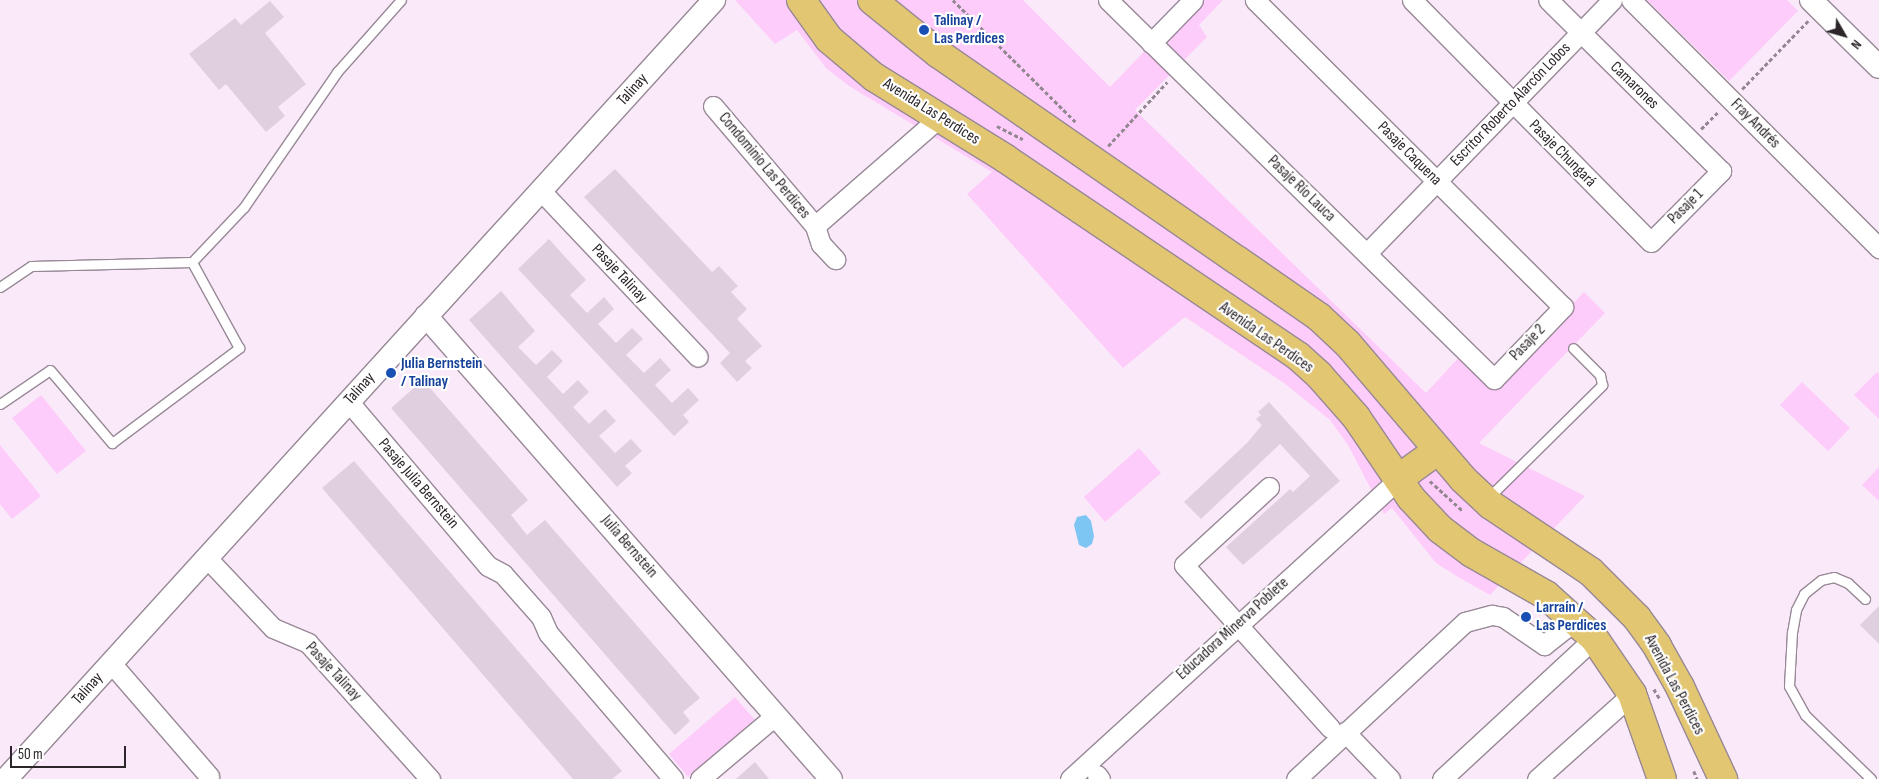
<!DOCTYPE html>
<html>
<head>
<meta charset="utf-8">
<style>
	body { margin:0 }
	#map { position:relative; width:1879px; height:779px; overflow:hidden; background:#fae9f9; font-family:"Sofia Sans Condensed",sans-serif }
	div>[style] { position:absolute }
	.green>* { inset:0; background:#feccfa }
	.water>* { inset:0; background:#7dc5f3 }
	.building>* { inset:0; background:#e0cfde }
	.path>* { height:2.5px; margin-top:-1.25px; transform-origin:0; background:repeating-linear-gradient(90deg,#938892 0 4px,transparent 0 6.5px) }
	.roads { filter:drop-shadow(1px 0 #988997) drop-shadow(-1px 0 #988997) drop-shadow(0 1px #988997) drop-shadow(0 -1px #988997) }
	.service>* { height:9px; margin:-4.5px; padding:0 4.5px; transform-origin:4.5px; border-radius:4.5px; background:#fff }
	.minor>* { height:19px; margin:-9.5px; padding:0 9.5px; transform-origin:9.5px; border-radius:9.5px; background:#fff }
	.tertiary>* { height:22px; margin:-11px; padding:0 11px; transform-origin:11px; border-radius:11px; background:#fff }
	.primary>* { height:28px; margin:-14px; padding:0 14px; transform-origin:14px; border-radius:14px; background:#e2c671 }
	.dots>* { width:14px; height:14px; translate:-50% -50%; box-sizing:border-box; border:2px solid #fff; border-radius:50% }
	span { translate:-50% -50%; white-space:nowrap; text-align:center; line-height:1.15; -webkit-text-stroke:4.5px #fff; paint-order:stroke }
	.transit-label { font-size:16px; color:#164399; font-weight:700 }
	.left { translate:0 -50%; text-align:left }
	.street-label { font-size:16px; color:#2c262b }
	.north { position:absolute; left:1819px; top:10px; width:50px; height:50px; -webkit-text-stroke:4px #fff; paint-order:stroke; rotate:128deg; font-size:14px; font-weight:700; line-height:20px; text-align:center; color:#2c262b }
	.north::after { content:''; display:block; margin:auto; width:18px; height:22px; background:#2c262b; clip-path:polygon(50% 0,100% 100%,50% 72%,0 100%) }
	.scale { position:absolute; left:10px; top:746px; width:116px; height:22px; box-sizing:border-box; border:2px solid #2c262b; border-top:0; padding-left:6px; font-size:15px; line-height:18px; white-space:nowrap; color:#2c262b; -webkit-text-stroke:4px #fff; paint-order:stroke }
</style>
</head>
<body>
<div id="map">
	<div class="green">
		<div style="clip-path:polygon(735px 0,1023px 0,1110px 87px,1194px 0,1223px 0,1199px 25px,1207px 37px,1135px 110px,1426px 393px,1461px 355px,1495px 386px,1584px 292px,1605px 313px,1479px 443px,1585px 496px,1490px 595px,1458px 577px,1436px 563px,1392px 508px,1384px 514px,1348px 445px,1330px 420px,1284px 383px,1185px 317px,1123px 368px,967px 194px,992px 172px,849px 86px,826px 68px,797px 30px,775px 44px)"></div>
		<div style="clip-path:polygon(1647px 0,1787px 0,1798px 11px,1729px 81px)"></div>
		<div style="clip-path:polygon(1877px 372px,1879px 374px,1879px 419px,1854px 395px)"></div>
		<div style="clip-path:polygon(1802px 382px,1850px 428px,1828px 451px,1780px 405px)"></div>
		<div style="clip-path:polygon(41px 395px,86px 451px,57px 474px,12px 418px)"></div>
		<div style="clip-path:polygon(0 445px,41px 496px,12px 519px,0 504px)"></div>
		<div style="clip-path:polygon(1139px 448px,1161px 473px,1105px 522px,1084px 497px)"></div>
		<div style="clip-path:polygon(1879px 467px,1879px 501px,1862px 485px)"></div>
		<div style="clip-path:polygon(735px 697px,755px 720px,688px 777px,669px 754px)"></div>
	</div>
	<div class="water">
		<div style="clip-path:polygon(1086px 515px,1091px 521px,1094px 536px,1092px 544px,1086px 548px,1079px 545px,1074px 525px,1077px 517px)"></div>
	</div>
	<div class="building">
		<div style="clip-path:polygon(270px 1px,284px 17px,265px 33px,306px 84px,278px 107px,285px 116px,266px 132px,226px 84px,219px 90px,189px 54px,235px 18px,241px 25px)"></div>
		<div style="clip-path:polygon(615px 169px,712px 272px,719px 266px,738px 286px,731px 292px,747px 309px,737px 319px,762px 346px,745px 361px,752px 368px,737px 382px,720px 363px,730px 353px,584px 197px)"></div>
		<div style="clip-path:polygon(549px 239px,586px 280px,570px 295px,587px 313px,604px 297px,614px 309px,598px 324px,616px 343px,632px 328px,643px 339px,626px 355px,644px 373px,660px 358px,671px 370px,655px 385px,672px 403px,688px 388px,699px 400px,683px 415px,689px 422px,674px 436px,518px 269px)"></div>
		<div style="clip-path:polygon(501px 291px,535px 331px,518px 347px,536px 365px,552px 350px,563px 361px,547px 377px,563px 394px,578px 380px,589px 392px,573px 407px,589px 424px,605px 409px,616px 421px,599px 436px,615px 453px,631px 439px,642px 451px,625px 466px,632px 473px,617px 487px,469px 320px)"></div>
		<div style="clip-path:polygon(423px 380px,528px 500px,511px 515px,527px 535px,545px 520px,700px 698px,683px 712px,690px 721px,675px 735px,391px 408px)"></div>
		<div style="clip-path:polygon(1269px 402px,1340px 481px,1243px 565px,1226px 547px,1290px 489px,1293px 492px,1310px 476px,1280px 444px,1201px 519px,1184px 502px,1247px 443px,1262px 425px,1256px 419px,1261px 415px,1258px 412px)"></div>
		<div style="clip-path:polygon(354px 461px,622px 771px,612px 779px,573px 779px,322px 488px)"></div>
		<div style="clip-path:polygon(1879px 606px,1879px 644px,1860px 625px)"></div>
		<div style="clip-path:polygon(755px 762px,769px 779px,736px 779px)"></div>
	</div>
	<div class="path">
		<div style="left:953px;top:0;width:173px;rotate:44.8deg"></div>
		<div style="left:1742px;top:89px;width:95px;rotate:-45.9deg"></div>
		<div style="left:997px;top:126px;width:29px;rotate:27deg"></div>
		<div style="left:1701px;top:129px;width:24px;rotate:-45deg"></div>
		<div style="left:1108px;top:146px;width:87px;rotate:-47.3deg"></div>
		<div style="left:1430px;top:481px;width:45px;rotate:42.3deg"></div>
		<div style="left:1654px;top:689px;width:12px;rotate:59deg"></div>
		<div style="left:1694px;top:771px;width:9px;rotate:69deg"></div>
	</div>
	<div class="roads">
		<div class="service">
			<div style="left:0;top:287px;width:37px;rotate:-34deg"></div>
			<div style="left:31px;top:266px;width:161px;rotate:-1.4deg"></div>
			<div style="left:192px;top:262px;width:76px;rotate:-46.6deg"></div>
			<div style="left:244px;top:207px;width:164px;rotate:-55.4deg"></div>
			<div style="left:337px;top:72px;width:96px;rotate:-48.4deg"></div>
			<div style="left:0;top:404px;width:60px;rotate:-34.2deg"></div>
			<div style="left:50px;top:370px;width:96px;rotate:49.7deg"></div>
			<div style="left:112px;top:443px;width:159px;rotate:-36.8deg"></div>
			<div style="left:239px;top:348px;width:98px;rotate:-118.7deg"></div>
			<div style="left:1488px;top:498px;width:161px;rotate:-44.7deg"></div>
			<div style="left:1602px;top:385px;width:10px;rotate:-101deg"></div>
			<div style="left:1600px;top:375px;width:38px;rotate:-135deg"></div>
			<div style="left:1865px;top:599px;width:23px;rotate:-137deg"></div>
			<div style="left:1848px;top:583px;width:15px;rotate:-157deg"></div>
			<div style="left:1834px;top:577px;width:13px;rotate:167deg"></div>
			<div style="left:1821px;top:580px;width:22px;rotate:141deg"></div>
			<div style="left:1804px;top:594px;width:18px;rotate:117deg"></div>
			<div style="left:1796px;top:610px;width:22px;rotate:100deg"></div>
			<div style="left:1792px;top:632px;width:54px;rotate:93.2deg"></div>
			<div style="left:1789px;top:686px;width:33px;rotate:61deg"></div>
			<div style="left:1805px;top:715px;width:92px;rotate:44.1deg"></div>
		</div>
		<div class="minor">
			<div style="left:1108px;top:0;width:541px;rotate:44.48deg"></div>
			<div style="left:1494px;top:379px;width:100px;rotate:-46.2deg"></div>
			<div style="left:1563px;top:307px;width:435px;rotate:-135.1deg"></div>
			<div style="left:1412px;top:0;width:340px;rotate:45.4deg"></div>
			<div style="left:1651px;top:242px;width:100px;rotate:-45.4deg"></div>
			<div style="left:1721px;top:171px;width:243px;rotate:-135.3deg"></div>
			<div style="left:1631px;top:0;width:351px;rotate:45deg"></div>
			<div style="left:1151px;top:43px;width:60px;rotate:-45.7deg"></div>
			<div style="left:713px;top:106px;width:157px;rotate:49.6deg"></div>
			<div style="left:815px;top:226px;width:19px;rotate:72deg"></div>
			<div style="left:821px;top:244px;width:21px;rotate:47deg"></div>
			<div style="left:541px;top:191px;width:228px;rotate:46.6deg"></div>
			<div style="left:815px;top:226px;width:164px;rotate:-41.1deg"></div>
			<div style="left:1367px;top:253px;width:352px;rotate:-45.9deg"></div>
			<div style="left:348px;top:401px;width:216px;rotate:49.7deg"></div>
			<div style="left:488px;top:566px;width:17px;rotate:28deg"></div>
			<div style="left:503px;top:574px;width:57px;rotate:48.5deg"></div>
			<div style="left:541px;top:617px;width:17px;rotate:66deg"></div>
			<div style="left:548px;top:633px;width:192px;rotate:49.4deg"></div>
			<div style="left:1269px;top:487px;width:115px;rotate:137.5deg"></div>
			<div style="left:1184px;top:565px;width:219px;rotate:48.1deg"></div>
			<div style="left:206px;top:557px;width:98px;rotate:46.7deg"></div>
			<div style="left:273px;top:628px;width:38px;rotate:23deg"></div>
			<div style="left:308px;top:643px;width:183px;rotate:48.1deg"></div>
			<div style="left:111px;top:663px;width:150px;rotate:49.1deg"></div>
			<div style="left:1345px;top:732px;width:65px;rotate:46.2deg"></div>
			<div style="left:1097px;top:775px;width:5px;rotate:53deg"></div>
			<div style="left:700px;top:779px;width:99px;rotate:-40.1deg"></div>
			<div style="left:1070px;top:779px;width:445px;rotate:-42.4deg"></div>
			<div style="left:1296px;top:779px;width:231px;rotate:-42.9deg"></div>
			<div style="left:1465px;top:622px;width:28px;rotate:-15deg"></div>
			<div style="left:1492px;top:615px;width:11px;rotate:10deg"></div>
			<div style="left:1503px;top:617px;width:50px;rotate:34.3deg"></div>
			<div style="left:1544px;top:645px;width:42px;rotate:-38.2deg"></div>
			<div style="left:1442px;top:779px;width:207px;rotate:-42.8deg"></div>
			<div style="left:1537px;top:779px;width:127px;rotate:-41.8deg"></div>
		</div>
		<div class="tertiary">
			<div style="left:1811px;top:0;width:95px;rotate:44.6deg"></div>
			<div style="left:426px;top:316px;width:615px;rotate:48.82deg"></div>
			<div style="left:6px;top:779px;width:1053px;rotate:-47.73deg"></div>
		</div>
		<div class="primary">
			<div style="left:801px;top:0;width:48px;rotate:54.3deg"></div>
			<div style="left:829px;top:39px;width:59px;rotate:40.2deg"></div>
			<div style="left:874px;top:77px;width:155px;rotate:31.8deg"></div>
			<div style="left:1006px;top:159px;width:352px;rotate:34deg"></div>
			<div style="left:1298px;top:356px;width:28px;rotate:42deg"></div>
			<div style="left:1319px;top:375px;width:56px;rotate:48.6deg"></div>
			<div style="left:1356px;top:417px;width:98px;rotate:55.8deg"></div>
			<div style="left:1411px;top:498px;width:42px;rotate:46.9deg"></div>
			<div style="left:1440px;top:529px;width:40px;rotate:37deg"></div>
			<div style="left:1472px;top:553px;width:85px;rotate:29.6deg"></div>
			<div style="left:1546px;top:595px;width:64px;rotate:41.9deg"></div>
			<div style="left:1594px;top:638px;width:68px;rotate:55.8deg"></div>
			<div style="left:1632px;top:694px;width:90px;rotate:70.6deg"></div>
			<div style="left:872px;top:0;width:86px;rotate:38.9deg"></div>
			<div style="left:939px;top:54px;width:362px;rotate:34.7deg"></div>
			<div style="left:1237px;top:260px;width:100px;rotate:34.8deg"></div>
			<div style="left:1319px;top:317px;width:38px;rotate:43deg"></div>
			<div style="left:1347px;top:343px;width:179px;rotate:49.5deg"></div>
			<div style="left:1463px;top:479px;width:38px;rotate:43deg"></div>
			<div style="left:1491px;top:505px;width:120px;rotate:33.8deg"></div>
			<div style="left:1591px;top:572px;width:65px;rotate:45deg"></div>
			<div style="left:1637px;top:618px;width:34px;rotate:54deg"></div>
			<div style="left:1657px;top:646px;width:47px;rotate:60.7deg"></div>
			<div style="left:1680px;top:687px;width:102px;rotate:64.9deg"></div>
			<div style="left:1398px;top:479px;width:49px;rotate:-35.9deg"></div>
		</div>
	</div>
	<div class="dots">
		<div style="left:924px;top:30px;background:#1a4fb4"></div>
		<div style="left:391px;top:373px;background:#1a4fb4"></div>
		<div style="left:1526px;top:617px;background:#1a4fb4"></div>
	</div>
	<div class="transit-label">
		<span class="left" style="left:934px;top:30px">Talinay /<br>Las Perdices</span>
		<span class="left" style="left:401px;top:373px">Julia Bernstein<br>/ Talinay</span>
		<span class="left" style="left:1536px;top:617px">Larraín /<br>Las Perdices</span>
	</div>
	<div class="street-label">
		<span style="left:1634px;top:86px;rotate:44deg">Camarones</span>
		<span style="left:633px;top:90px;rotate:-48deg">Talinay</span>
		<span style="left:1511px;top:105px;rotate:-46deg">Escritor Roberto Alarcón Lobos</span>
		<span style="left:931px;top:112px;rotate:32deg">Avenida Las Perdices</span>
		<span style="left:1755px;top:124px;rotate:45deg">Fray Andrés</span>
		<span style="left:1409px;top:154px;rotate:45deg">Pasaje Caquena</span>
		<span style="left:1562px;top:154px;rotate:45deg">Pasaje Chungará</span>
		<span style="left:764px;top:166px;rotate:50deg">Condominio Las Perdices</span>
		<span style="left:1301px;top:189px;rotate:44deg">Pasaje Río Lauca</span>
		<span style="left:1686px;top:207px;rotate:-45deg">Pasaje 1</span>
		<span style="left:619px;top:274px;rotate:47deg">Pasaje Talinay</span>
		<span style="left:1266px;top:338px;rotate:35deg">Avenida Las Perdices</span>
		<span style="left:1528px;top:343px;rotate:-46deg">Pasaje 2</span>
		<span style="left:360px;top:389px;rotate:-48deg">Talinay</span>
		<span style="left:418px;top:484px;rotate:49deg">Pasaje Julia Bernstein</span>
		<span style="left:629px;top:547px;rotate:49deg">Julia Bernstein</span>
		<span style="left:1233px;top:629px;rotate:-42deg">Educadora Minerva Poblete</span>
		<span style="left:333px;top:672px;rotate:47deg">Pasaje Talinay</span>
		<span style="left:1674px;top:685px;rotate:62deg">Avenida Las Perdices</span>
		<span style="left:88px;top:689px;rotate:-48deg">Talinay</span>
	</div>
	<div class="north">N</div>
	<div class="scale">50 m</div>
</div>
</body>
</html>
